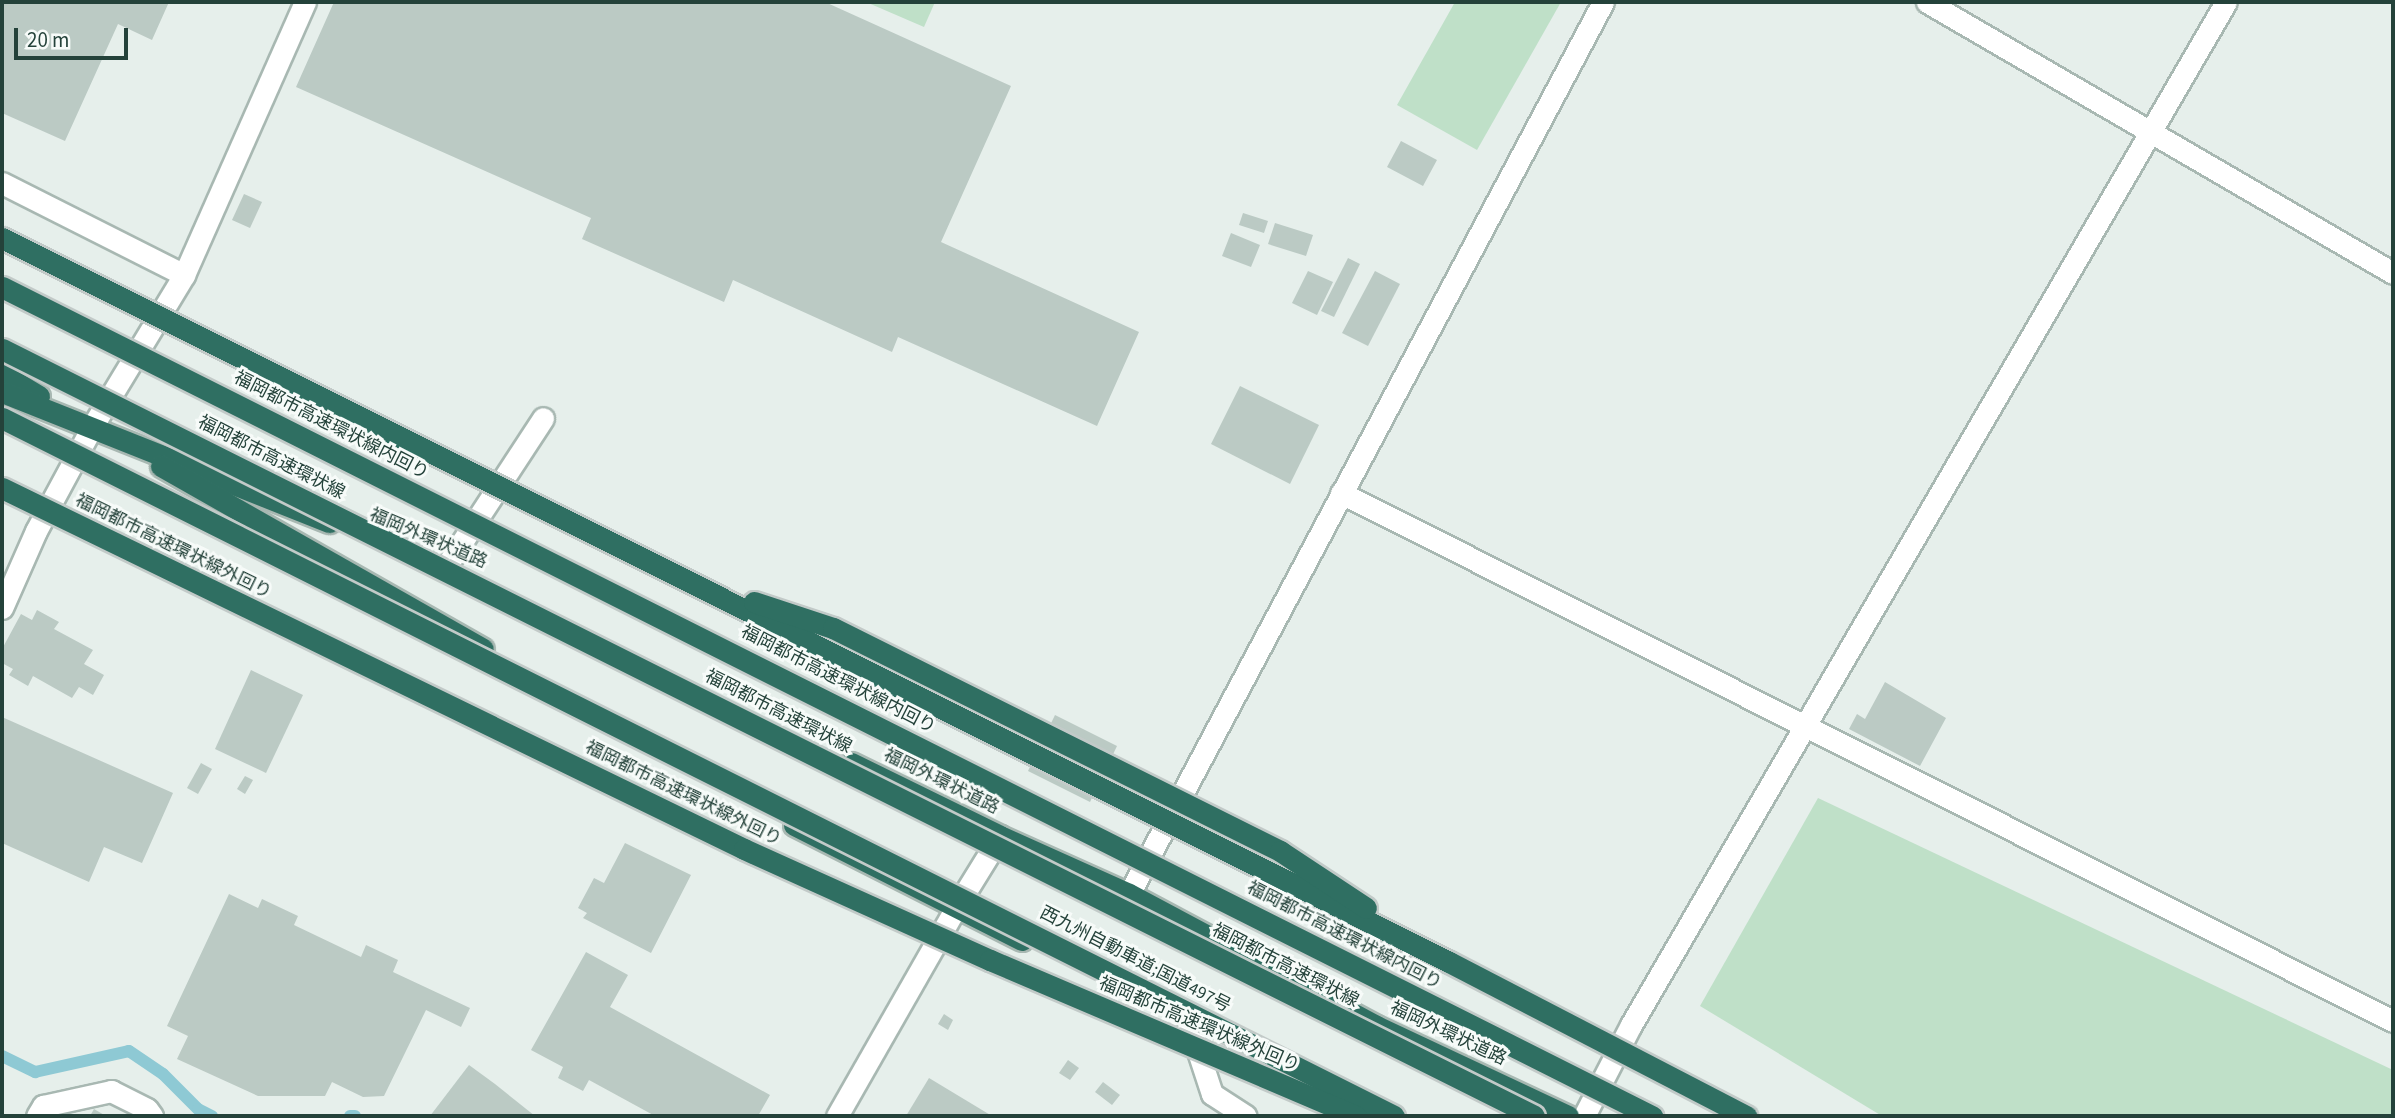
<!DOCTYPE html>
<html>
<head>
<meta charset="utf-8">
<style>
	body { margin:0 }
	#map { position:relative; width:2395px; height:1118px; overflow:hidden; background:#e6efeb; font-family:"Source Sans 3","Noto Sans JP",sans-serif }
	div>[style] { position:absolute }
	.green>* { inset:0; background:#bfe0c8 }
	.stream>* { height:12px; margin:-6px; padding:0 6px; transform-origin:6px; border-radius:6px; background:#8ec9d4 }
	.building>* { inset:0; background:#bbcac4 }
	.roads { filter:drop-shadow(2px 0 #a8b8b2) drop-shadow(-2px 0 #a8b8b2) drop-shadow(0 2px #a8b8b2) drop-shadow(0 -2px #a8b8b2) }
	.street>* { height:21px; margin:-10.5px; padding:0 10.5px; transform-origin:10.5px; border-radius:10.5px; background:#fff }
	.secondary>* { height:21px; margin:-10.5px; padding:0 10.5px; transform-origin:10.5px; border-radius:10.5px; background:#fff }
	.highway>* { height:21px; margin:-10.5px; padding:0 10.5px; transform-origin:10.5px; border-radius:10.5px; background:#2f6f62 }
	.bridges { filter:drop-shadow(2px 0 #c2cac8) drop-shadow(-2px 0 #c2cac8) drop-shadow(0 2px #c2cac8) drop-shadow(0 -2px #c2cac8) }
	.highway-bridge>* { height:21px; margin:-10.5px; padding:0 10.5px; transform-origin:10.5px; border-radius:10.5px; background:#2f6f62 }
	span { translate:-50% -50%; white-space:nowrap; text-align:center; line-height:1.15; -webkit-text-stroke:6px #f7fbf9; paint-order:stroke }
	.street-label { font-size:18px; color:#24423a }
	.frame { position:absolute; inset:0; border:4px solid #24423a; pointer-events:none }
	.scale { position:absolute; left:14px; top:28px; width:114px; height:32px; box-sizing:border-box; border:4px solid #24423a; border-top:0; padding-left:9px; font-size:21px; line-height:24px; white-space:nowrap; color:#24423a; -webkit-text-stroke:5px #f7fbf9; paint-order:stroke }
</style>
</head>
<body>
<div id="map">
	<div class="green">
		<div style="clip-path:polygon(866px 2px,935px 2px,924px 27px)"></div>
		<div style="clip-path:polygon(1455px 2px,1561px 2px,1477px 150px,1397px 105px)"></div>
		<div style="clip-path:polygon(1818px 798px,2393px 1070px,2393px 1116px,1882px 1116px,1700px 1006px)"></div>
	</div>
	<div class="stream">
		<div style="left:2px;top:1056px;width:37px;rotate:26deg"></div>
		<div style="left:35px;top:1072px;width:96px;rotate:-12.6deg"></div>
		<div style="left:129px;top:1051px;width:41px;rotate:34.1deg"></div>
		<div style="left:163px;top:1074px;width:49px;rotate:45deg"></div>
		<div style="left:198px;top:1109px;width:16px;rotate:27deg"></div>
		<div style="left:350px;top:1116px;width:5px"></div>
	</div>
	<div class="building">
		<div style="clip-path:polygon(2px 2px,169px 2px,152px 40px,118px 24px,65px 141px,2px 113px)"></div>
		<div style="clip-path:polygon(334px 2px,825px 2px,1011px 86px,941px 242px,1139px 332px,1097px 426px,898px 337px,892px 352px,733px 280px,724px 302px,582px 239px,591px 218px,296px 87px)"></div>
		<div style="clip-path:polygon(1401px 141px,1437px 160px,1423px 186px,1387px 167px)"></div>
		<div style="clip-path:polygon(244px 194px,262px 202px,250px 228px,232px 220px)"></div>
		<div style="clip-path:polygon(1243px 213px,1268px 221px,1264px 233px,1239px 225px)"></div>
		<div style="clip-path:polygon(1275px 223px,1313px 235px,1306px 256px,1268px 244px)"></div>
		<div style="clip-path:polygon(1231px 233px,1260px 245px,1251px 267px,1222px 256px)"></div>
		<div style="clip-path:polygon(1348px 258px,1360px 264px,1334px 317px,1321px 311px)"></div>
		<div style="clip-path:polygon(1308px 271px,1333px 282px,1317px 315px,1292px 303px)"></div>
		<div style="clip-path:polygon(1375px 271px,1400px 284px,1368px 346px,1342px 333px)"></div>
		<div style="clip-path:polygon(1240px 386px,1319px 425px,1290px 484px,1211px 444px)"></div>
		<div style="clip-path:polygon(37px 610px,59px 622px,54px 629px,93px 650px,84px 664px,104px 675px,93px 695px,79px 687px,72px 698px,33px 676px,28px 686px,9px 675px,13px 669px,2px 663px,2px 649px,21px 614px,32px 620px)"></div>
		<div style="clip-path:polygon(251px 670px,303px 695px,266px 773px,215px 749px)"></div>
		<div style="clip-path:polygon(1885px 682px,1946px 718px,1920px 766px,1849px 729px,1857px 714px,1865px 719px)"></div>
		<div style="clip-path:polygon(1055px 715px,1117px 746px,1090px 802px,1028px 771px)"></div>
		<div style="clip-path:polygon(2px 717px,173px 793px,142px 863px,104px 847px,89px 882px,2px 843px)"></div>
		<div style="clip-path:polygon(201px 763px,212px 769px,198px 794px,187px 788px)"></div>
		<div style="clip-path:polygon(245px 776px,253px 780px,245px 794px,237px 789px)"></div>
		<div style="clip-path:polygon(625px 843px,691px 875px,651px 953px,583px 918px,587px 913px,578px 908px,594px 878px,604px 883px)"></div>
		<div style="clip-path:polygon(229px 894px,258px 908px,262px 899px,298px 916px,294px 925px,361px 957px,366px 945px,398px 960px,393px 972px,470px 1008px,461px 1027px,426px 1010px,384px 1096px,363px 1097px,332px 1082px,325px 1096px,258px 1096px,177px 1059px,188px 1036px,167px 1026px)"></div>
		<div style="clip-path:polygon(586px 952px,628px 975px,610px 1007px,770px 1095px,758px 1116px,655px 1116px,589px 1080px,583px 1091px,558px 1078px,563px 1067px,531px 1050px)"></div>
		<div style="clip-path:polygon(944px 1014px,953px 1020px,948px 1030px,938px 1024px)"></div>
		<div style="clip-path:polygon(1068px 1060px,1079px 1068px,1070px 1080px,1059px 1073px)"></div>
		<div style="clip-path:polygon(469px 1065px,495px 1084px,535px 1116px,430px 1116px)"></div>
		<div style="clip-path:polygon(929px 1078px,992px 1116px,906px 1116px)"></div>
		<div style="clip-path:polygon(1103px 1082px,1120px 1095px,1112px 1105px,1095px 1092px)"></div>
		<div style="clip-path:polygon(94px 1109px,106px 1116px,90px 1116px)"></div>
	</div>
	<div class="roads">
		<div class="street">
			<div style="left:1927px;top:2px;width:539px;rotate:30.18deg"></div>
			<div style="left:2px;top:183px;width:204px;rotate:26.8deg"></div>
			<div style="left:1341px;top:493px;width:1177px;rotate:26.65deg"></div>
			<div style="left:445px;top:568px;width:179px;rotate:-56.8deg"></div>
			<div style="left:2px;top:608px;width:84px;rotate:-66.2deg"></div>
			<div style="left:36px;top:531px;width:118px;rotate:-61.7deg"></div>
			<div style="left:1129px;top:894px;width:1010px;rotate:-62.01deg"></div>
			<div style="left:1187px;top:1018px;width:80px;rotate:71.8deg"></div>
			<div style="left:1212px;top:1094px;width:40px;rotate:32.9deg"></div>
			<div style="left:37px;top:1116px;width:12px;rotate:-59deg"></div>
			<div style="left:43px;top:1106px;width:70px;rotate:-12.4deg"></div>
			<div style="left:111px;top:1091px;width:40px;rotate:26.6deg"></div>
			<div style="left:147px;top:1109px;width:9px;rotate:54deg"></div>
			<div style="left:837px;top:1116px;width:238px;rotate:-60.3deg"></div>
			<div style="left:955px;top:909px;width:86px;rotate:-58.3deg"></div>
			<div style="left:1584px;top:1116px;width:102px;rotate:-62.7deg"></div>
			<div style="left:1631px;top:1025px;width:1183px;rotate:-59.82deg"></div>
		</div>
		<div class="secondary">
			<div style="left:92px;top:427px;width:178px;rotate:-58.8deg"></div>
			<div style="left:184px;top:275px;width:299px;rotate:-66.1deg"></div>
		</div>
		<div class="highway">
			<div style="left:2px;top:374px;width:43px;rotate:30.7deg"></div>
			<div style="left:2px;top:392px;width:352px;rotate:21.7deg"></div>
			<div style="left:161px;top:466px;width:370px;rotate:29.6deg"></div>
			<div style="left:851px;top:763px;width:166px;rotate:26.1deg"></div>
			<div style="left:1000px;top:836px;width:141px;rotate:24.2deg"></div>
			<div style="left:1129px;top:894px;width:280px;rotate:28.1deg"></div>
			<div style="left:1376px;top:1026px;width:212px;rotate:25.1deg"></div>
			<div style="left:794px;top:825px;width:255px;rotate:26.8deg"></div>
		</div>
	</div>
	<div class="bridges">
		<div class="highway-bridge">
			<div style="left:2px;top:238px;width:1618px;rotate:26.58deg"></div>
			<div style="left:1449px;top:962px;width:335px;rotate:27.4deg"></div>
			<div style="left:2px;top:287px;width:1847px;rotate:26.68deg"></div>
			<div style="left:2px;top:349px;width:1713px;rotate:26.59deg"></div>
			<div style="left:2px;top:418px;width:1557px;rotate:26.63deg"></div>
			<div style="left:2px;top:488px;width:825px;rotate:25.94deg"></div>
			<div style="left:744px;top:849px;width:270px;rotate:24.3deg"></div>
			<div style="left:990px;top:960px;width:398px;rotate:23.1deg"></div>
			<div style="left:754px;top:602px;width:83px;rotate:18.2deg"></div>
			<div style="left:833px;top:628px;width:500px;rotate:26.5deg"></div>
			<div style="left:1280px;top:851px;width:103px;rotate:33.5deg"></div>
		</div>
	</div>
	<div class="street-label">
		<span style="left:331px;top:426px;rotate:27deg">福岡都市高速環状線内回り</span>
		<span style="left:271px;top:458px;rotate:27deg">福岡都市高速環状線</span>
		<span style="left:428px;top:539px;rotate:23deg">福岡外環状道路</span>
		<span style="left:173px;top:547px;rotate:26deg">福岡都市高速環状線外回り</span>
		<span style="left:838px;top:680px;rotate:27deg">福岡都市高速環状線内回り</span>
		<span style="left:778px;top:712px;rotate:27deg">福岡都市高速環状線</span>
		<span style="left:941px;top:782px;rotate:26deg">福岡外環状道路</span>
		<span style="left:683px;top:794px;rotate:26deg">福岡都市高速環状線外回り</span>
		<span style="left:1344px;top:936px;rotate:27deg">福岡都市高速環状線内回り</span>
		<span style="left:1135px;top:960px;rotate:27deg">西九州自動車道;国道497号</span>
		<span style="left:1285px;top:966px;rotate:27deg">福岡都市高速環状線</span>
		<span style="left:1199px;top:1025px;rotate:23deg">福岡都市高速環状線外回り</span>
		<span style="left:1448px;top:1034px;rotate:25deg">福岡外環状道路</span>
	</div>
	<div class="frame"></div>
	<div class="scale">20 m</div>
</div>
</body>
</html>
